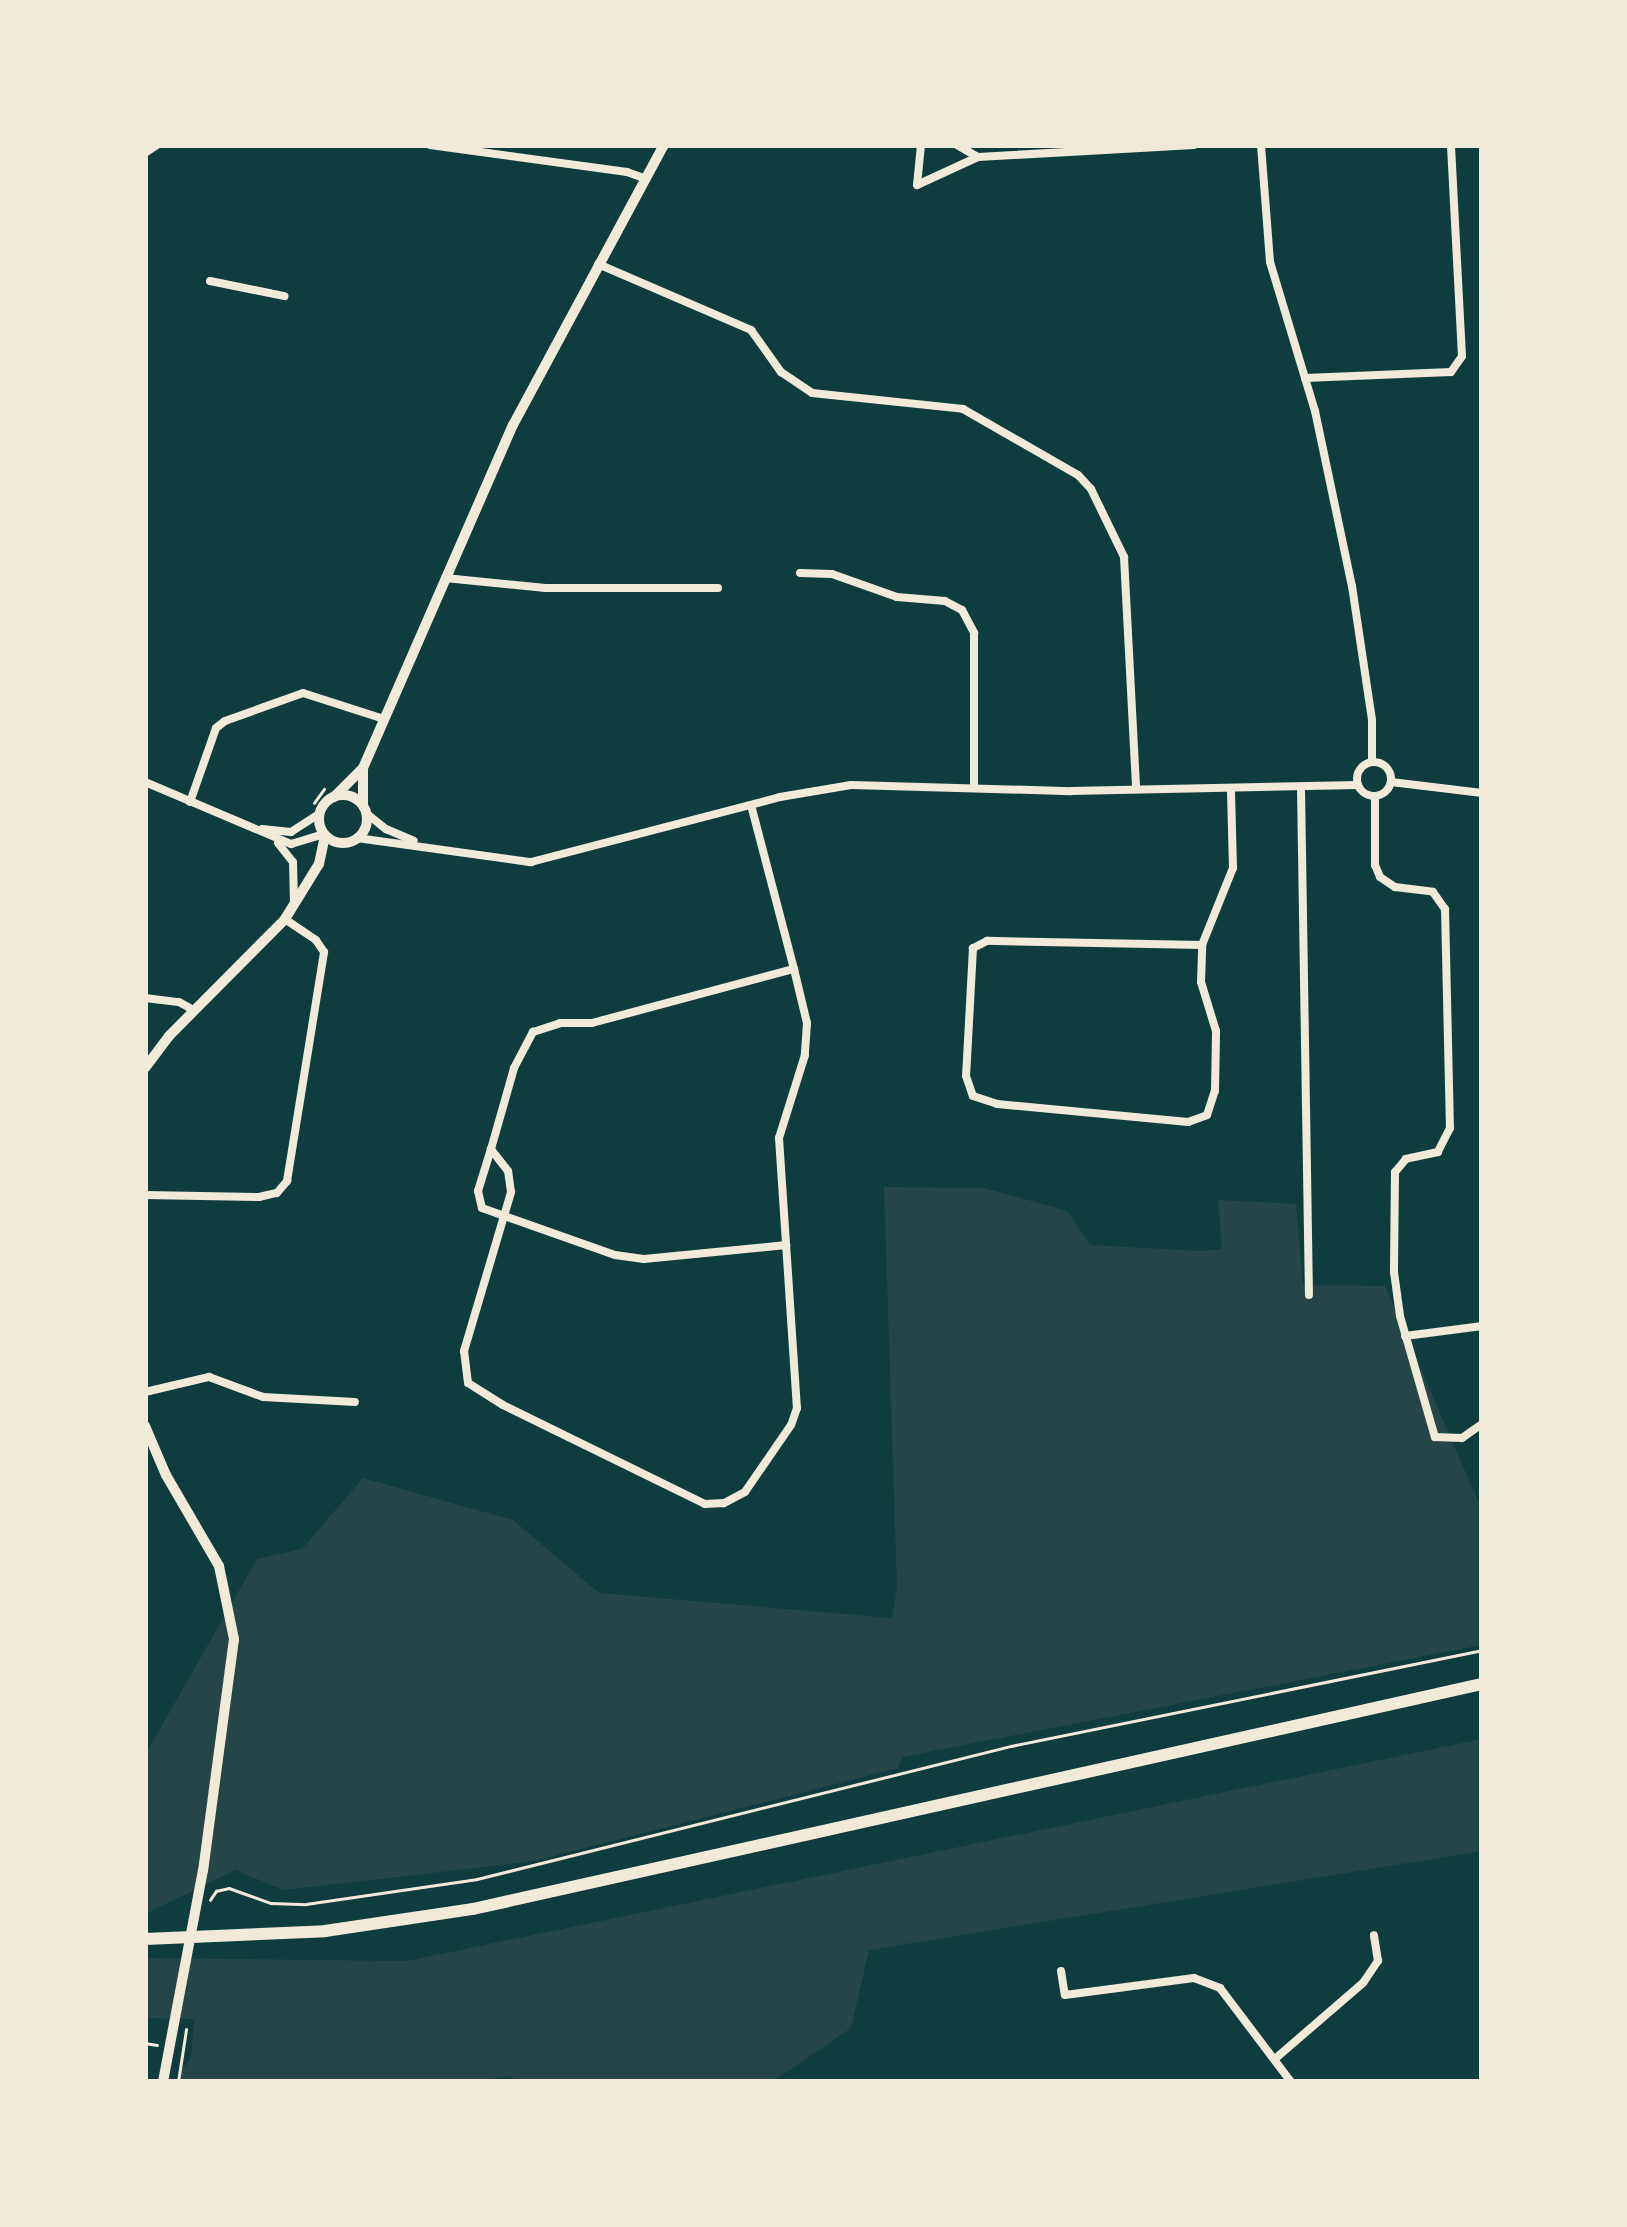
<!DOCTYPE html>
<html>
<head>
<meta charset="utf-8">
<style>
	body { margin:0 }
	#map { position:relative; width:1627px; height:2227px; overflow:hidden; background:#0f3d3e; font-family:Cabin,sans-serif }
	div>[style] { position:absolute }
	.green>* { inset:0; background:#244646 }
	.path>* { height:2.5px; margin:-1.25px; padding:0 1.25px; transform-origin:1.25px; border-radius:1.25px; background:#f1e9da }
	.minor>* { height:8px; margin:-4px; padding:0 4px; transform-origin:4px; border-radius:4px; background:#f1e9da }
	.minor>.ring { margin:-4px; padding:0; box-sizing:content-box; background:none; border:8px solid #f1e9da; border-radius:50% }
	.tertiary>* { height:10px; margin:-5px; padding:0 5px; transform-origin:5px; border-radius:5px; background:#f1e9da }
	.tertiary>.ring { margin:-5px; padding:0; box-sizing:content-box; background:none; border:10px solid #f1e9da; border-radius:50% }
	.primary>* { height:12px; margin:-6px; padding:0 6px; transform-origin:6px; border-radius:6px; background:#f1e9da }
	span { translate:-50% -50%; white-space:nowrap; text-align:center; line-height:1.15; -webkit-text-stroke:8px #f1e9da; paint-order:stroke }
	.frame { position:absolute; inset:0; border:148px solid #f1e9da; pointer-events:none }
</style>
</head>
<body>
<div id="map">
	<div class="green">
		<div style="clip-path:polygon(884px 1187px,984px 1188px,1067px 1211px,1090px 1245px,1202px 1251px,1222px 1249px,1218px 1200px,1296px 1204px,1303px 1285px,1385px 1286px,1482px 1510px,1482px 1645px,902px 1757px,898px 1768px,535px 1861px,284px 1890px,235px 1870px,145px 1914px,145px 1755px,257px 1559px,302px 1549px,363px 1478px,513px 1520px,599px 1593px,892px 1618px,897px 1587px)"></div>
		<div style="clip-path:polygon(1482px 1739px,1482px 1851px,869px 1950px,851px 2028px,772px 2082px,519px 2082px,510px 2076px,469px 2082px,181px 2082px,180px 2071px,191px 2059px,194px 2019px,145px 2018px,145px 1958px,407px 1961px)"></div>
	</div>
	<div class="path">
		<div style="left:314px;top:803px;width:17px;rotate:-54deg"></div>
		<div style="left:210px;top:1900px;width:11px;rotate:-56deg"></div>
		<div style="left:216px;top:1891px;width:13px;rotate:-13deg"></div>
		<div style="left:229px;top:1888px;width:45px;rotate:19.7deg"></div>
		<div style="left:271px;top:1903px;width:35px;rotate:2deg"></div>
		<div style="left:306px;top:1904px;width:173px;rotate:-8.3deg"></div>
		<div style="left:477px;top:1879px;width:550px;rotate:-13.99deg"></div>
		<div style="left:1011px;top:1746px;width:481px;rotate:-11.5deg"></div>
		<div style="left:145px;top:2043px;width:12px;rotate:9deg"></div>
		<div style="left:178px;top:2082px;width:53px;rotate:-81.3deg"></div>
	</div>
	<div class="minor">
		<div style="left:430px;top:145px;width:199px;rotate:7.8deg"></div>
		<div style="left:627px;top:172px;width:20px;rotate:20deg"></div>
		<div style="left:921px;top:145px;width:40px;rotate:95.7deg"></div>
		<div style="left:917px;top:185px;width:67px;rotate:-24.7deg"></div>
		<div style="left:978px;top:157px;width:216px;rotate:-3.2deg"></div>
		<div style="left:957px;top:145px;width:24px;rotate:30deg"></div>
		<div style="left:1261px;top:145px;width:117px;rotate:85.6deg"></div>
		<div style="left:1270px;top:262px;width:156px;rotate:73.2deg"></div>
		<div style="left:1315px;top:411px;width:179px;rotate:78.1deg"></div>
		<div style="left:1352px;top:586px;width:135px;rotate:81.5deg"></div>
		<div style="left:1372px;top:720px;width:42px;rotate:90deg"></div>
		<div style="left:145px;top:153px;width:14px;rotate:-34deg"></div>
		<div style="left:598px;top:264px;width:167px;rotate:23.3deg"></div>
		<div style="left:751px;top:330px;width:52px;rotate:54.5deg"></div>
		<div style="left:781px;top:372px;width:37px;rotate:34deg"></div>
		<div style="left:812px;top:393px;width:152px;rotate:6deg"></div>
		<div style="left:963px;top:409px;width:133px;rotate:29.9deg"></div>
		<div style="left:1078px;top:475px;width:19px;rotate:47deg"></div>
		<div style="left:1091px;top:489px;width:76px;rotate:64.1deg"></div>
		<div style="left:1124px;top:557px;width:232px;rotate:87deg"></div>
		<div style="left:210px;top:281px;width:76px;rotate:11.5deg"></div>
		<div style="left:1305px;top:378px;width:146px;rotate:-2.4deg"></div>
		<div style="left:1451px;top:372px;width:19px;rotate:-55deg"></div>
		<div style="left:1462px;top:356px;width:211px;rotate:-93deg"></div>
		<div style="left:800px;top:573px;width:32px;rotate:2deg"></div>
		<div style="left:832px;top:574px;width:69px;rotate:19.5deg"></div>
		<div style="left:897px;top:597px;width:48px;rotate:4.8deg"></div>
		<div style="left:945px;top:601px;width:19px;rotate:28deg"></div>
		<div style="left:962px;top:610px;width:26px;rotate:62deg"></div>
		<div style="left:974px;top:633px;width:155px;rotate:90deg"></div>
		<div style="left:445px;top:578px;width:101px;rotate:5.7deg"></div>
		<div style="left:546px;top:588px;width:172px"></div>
		<div class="ring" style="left:1357px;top:762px;width:26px;height:26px"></div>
		<div style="left:145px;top:782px;width:159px;rotate:23deg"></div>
		<div style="left:291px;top:844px;width:34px;rotate:-17deg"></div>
		<div style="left:1391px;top:782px;width:92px;rotate:6.9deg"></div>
		<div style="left:1301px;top:788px;width:507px;rotate:89.1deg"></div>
		<div style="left:1375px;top:796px;width:69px;rotate:90deg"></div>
		<div style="left:1375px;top:865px;width:13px;rotate:67deg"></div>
		<div style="left:1380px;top:877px;width:18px;rotate:34deg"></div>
		<div style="left:1395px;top:887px;width:38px;rotate:7deg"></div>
		<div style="left:1433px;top:892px;width:21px;rotate:55deg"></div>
		<div style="left:1445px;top:909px;width:219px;rotate:88.7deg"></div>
		<div style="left:1450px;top:1128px;width:27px;rotate:117deg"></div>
		<div style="left:1438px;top:1152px;width:33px;rotate:168deg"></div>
		<div style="left:1406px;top:1159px;width:17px;rotate:130deg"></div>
		<div style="left:1395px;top:1172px;width:100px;rotate:90.6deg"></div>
		<div style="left:1394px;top:1272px;width:44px;rotate:82.2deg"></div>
		<div style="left:1400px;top:1316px;width:126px;rotate:73.9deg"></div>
		<div style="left:1435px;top:1437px;width:27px;rotate:2deg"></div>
		<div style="left:1462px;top:1438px;width:24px;rotate:-35deg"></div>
		<div style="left:190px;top:802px;width:78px;rotate:-70.6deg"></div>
		<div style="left:216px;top:728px;width:11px;rotate:-38deg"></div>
		<div style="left:225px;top:721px;width:83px;rotate:-19.7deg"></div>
		<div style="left:303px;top:693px;width:85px;rotate:17.8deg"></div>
		<div style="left:751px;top:805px;width:170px;rotate:75.3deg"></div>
		<div style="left:794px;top:969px;width:56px;rotate:76.5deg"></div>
		<div style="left:807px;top:1023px;width:32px;rotate:94deg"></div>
		<div style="left:805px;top:1055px;width:87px;rotate:107.4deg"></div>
		<div style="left:779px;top:1138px;width:271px;rotate:86.2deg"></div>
		<div style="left:797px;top:1408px;width:18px;rotate:109deg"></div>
		<div style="left:791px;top:1425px;width:81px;rotate:124.5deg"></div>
		<div style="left:745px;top:1492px;width:24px;rotate:152deg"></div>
		<div style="left:724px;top:1503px;width:19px;rotate:177deg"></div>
		<div style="left:705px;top:1504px;width:225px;rotate:-153.9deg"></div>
		<div style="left:503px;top:1405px;width:41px;rotate:-147.8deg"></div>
		<div style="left:468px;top:1383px;width:32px;rotate:-97deg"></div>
		<div style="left:464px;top:1351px;width:166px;rotate:-73.5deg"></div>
		<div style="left:511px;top:1192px;width:21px;rotate:-98deg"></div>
		<div style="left:508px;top:1171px;width:28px;rotate:-128deg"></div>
		<div style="left:491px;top:1149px;width:84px;rotate:-74.1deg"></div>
		<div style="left:514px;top:1068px;width:41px;rotate:-62.2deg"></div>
		<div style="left:533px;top:1032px;width:28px;rotate:-18deg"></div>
		<div style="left:560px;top:1023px;width:32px"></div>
		<div style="left:592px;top:1023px;width:209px;rotate:-15deg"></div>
		<div style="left:366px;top:813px;width:26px;rotate:39deg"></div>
		<div style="left:386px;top:829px;width:30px;rotate:23deg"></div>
		<div style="left:262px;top:829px;width:29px;rotate:6deg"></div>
		<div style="left:291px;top:832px;width:33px;rotate:-33deg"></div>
		<div style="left:357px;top:838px;width:176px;rotate:7.9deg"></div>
		<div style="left:531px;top:862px;width:257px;rotate:-14.6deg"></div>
		<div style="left:780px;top:797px;width:72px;rotate:-9.6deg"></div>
		<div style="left:851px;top:785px;width:220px;rotate:1.6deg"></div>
		<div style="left:1071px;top:791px;width:287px;rotate:-1.2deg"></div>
		<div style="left:278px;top:843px;width:24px;rotate:52deg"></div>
		<div style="left:293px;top:862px;width:41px;rotate:88.6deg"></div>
		<div style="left:1202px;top:945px;width:215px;rotate:-178.9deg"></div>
		<div style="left:987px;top:941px;width:16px;rotate:153deg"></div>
		<div style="left:973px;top:948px;width:128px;rotate:93.1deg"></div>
		<div style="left:966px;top:1076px;width:21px;rotate:71deg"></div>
		<div style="left:973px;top:1096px;width:25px;rotate:18deg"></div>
		<div style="left:997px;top:1104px;width:192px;rotate:5.4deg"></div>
		<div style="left:1188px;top:1122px;width:20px;rotate:-20deg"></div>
		<div style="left:1207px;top:1115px;width:25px;rotate:-72deg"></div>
		<div style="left:1215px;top:1091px;width:60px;rotate:-89deg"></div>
		<div style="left:1216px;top:1031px;width:51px;rotate:-107deg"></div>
		<div style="left:1201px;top:982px;width:37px;rotate:-88deg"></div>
		<div style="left:1202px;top:945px;width:83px;rotate:-68.1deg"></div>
		<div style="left:1233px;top:868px;width:79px;rotate:-91.5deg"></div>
		<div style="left:145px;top:998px;width:34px;rotate:7deg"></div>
		<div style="left:179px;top:1002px;width:18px;rotate:29deg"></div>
		<div style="left:491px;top:1149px;width:44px;rotate:107.2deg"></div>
		<div style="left:478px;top:1191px;width:17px;rotate:77deg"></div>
		<div style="left:482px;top:1208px;width:141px;rotate:19.5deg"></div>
		<div style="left:615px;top:1255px;width:29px;rotate:8deg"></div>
		<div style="left:644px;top:1259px;width:143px;rotate:-5.6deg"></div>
		<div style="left:145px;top:1195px;width:114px;rotate:1deg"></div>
		<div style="left:259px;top:1197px;width:18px;rotate:-13deg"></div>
		<div style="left:277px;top:1193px;width:16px;rotate:-50deg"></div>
		<div style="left:287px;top:1181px;width:232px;rotate:-80.8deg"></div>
		<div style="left:324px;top:952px;width:14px;rotate:-124deg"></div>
		<div style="left:316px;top:940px;width:37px;rotate:-146deg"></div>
		<div style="left:1405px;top:1336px;width:78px;rotate:-7.4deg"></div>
		<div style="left:145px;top:1392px;width:66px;rotate:-13.2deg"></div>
		<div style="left:209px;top:1377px;width:58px;rotate:20.3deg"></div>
		<div style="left:263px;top:1397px;width:92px;rotate:3.1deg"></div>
		<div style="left:1061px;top:1971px;width:24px;rotate:81deg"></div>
		<div style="left:1065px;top:1995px;width:130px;rotate:-7.5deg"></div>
		<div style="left:1194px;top:1978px;width:28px;rotate:21deg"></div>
		<div style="left:1220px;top:1988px;width:118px;rotate:52.9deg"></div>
		<div style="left:1276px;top:2058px;width:115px;rotate:-40.8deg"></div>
		<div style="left:1363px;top:1983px;width:27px;rotate:-56deg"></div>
		<div style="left:1378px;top:1961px;width:26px;rotate:-99deg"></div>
	</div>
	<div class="tertiary">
		<div style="left:363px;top:769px;width:36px;rotate:90deg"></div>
		<div class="ring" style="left:319px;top:795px;width:38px;height:38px"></div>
		<div style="left:334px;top:797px;width:41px;rotate:-45deg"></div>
		<div style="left:363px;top:768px;width:374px;rotate:-66.4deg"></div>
		<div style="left:513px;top:425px;width:318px;rotate:-61.7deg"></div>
		<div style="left:145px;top:1068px;width:40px;rotate:-53deg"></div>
		<div style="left:169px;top:1036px;width:165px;rotate:-45.2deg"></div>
		<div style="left:285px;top:919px;width:65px;rotate:-58.3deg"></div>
		<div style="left:319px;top:864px;width:29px;rotate:-78deg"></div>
		<div style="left:145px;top:1426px;width:53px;rotate:66.8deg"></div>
		<div style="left:166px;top:1475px;width:105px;rotate:59.8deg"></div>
		<div style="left:219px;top:1566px;width:75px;rotate:78.4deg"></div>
		<div style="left:234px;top:1639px;width:233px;rotate:97.6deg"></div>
		<div style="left:203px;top:1870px;width:216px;rotate:100.7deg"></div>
	</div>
	<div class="primary">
		<div style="left:145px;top:1939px;width:180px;rotate:-2.5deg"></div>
		<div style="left:325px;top:1931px;width:150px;rotate:-8.5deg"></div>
		<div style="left:473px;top:1909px;width:1034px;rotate:-12.57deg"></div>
	</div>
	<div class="frame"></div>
</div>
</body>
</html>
